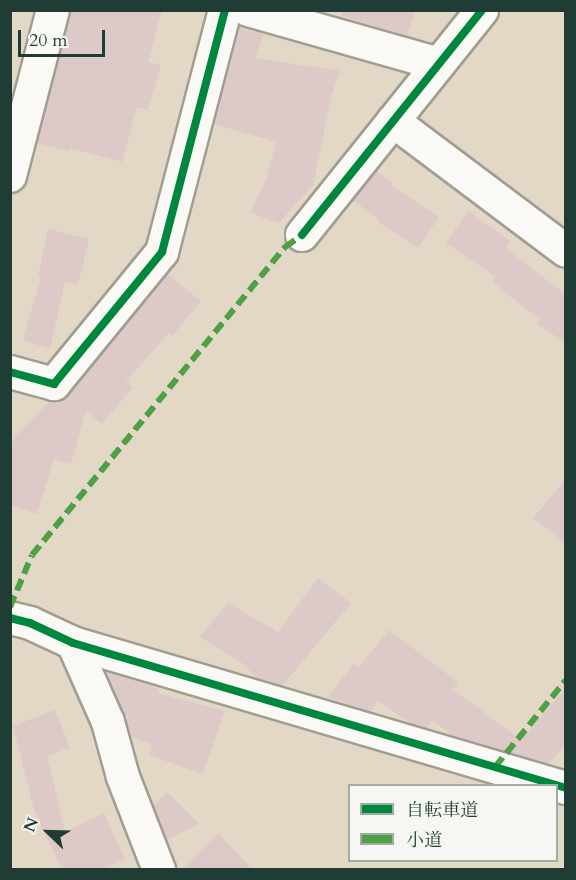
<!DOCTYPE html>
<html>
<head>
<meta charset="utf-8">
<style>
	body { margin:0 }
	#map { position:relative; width:576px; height:880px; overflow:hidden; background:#e3d8c6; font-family:Cardo,"Noto Serif JP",serif }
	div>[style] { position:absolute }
	.building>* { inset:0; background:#dcc9c8 }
	.roads { filter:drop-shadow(2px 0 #a09e93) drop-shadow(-2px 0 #a09e93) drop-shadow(0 2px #a09e93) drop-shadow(0 -2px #a09e93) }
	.street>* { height:32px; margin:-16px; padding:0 16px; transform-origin:16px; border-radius:16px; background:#fbf9f6 }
	.quiet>* { height:6px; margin-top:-3px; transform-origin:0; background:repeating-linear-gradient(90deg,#4da043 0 12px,transparent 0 18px) }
	.cycleway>* { height:8px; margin:-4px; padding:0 4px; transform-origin:4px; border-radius:4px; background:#00873e }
	span { translate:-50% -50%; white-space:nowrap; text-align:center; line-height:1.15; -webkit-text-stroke:6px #f6f6f2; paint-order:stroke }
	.frame { position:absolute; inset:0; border:12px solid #1f3d34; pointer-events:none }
	.legend { position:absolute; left:348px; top:784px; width:210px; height:78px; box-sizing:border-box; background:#f6f6f2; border:2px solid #a0aca6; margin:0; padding:8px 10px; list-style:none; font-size:18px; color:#1f3d34 }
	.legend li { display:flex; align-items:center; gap:12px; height:30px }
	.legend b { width:30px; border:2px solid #a0aca6 }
	.north { position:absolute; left:18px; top:802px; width:60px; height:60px; -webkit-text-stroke:4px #f6f6f2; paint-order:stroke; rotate:293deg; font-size:16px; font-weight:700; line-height:24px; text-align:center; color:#1f3d34 }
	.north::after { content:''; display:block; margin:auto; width:21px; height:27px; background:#1f3d34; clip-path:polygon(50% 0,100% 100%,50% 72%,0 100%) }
	.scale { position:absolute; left:18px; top:30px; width:87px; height:27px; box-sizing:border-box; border:3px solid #1f3d34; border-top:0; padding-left:8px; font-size:18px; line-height:21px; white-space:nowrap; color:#1f3d34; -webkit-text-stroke:4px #f6f6f2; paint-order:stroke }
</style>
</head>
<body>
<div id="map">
	<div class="building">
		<div style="clip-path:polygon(70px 10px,162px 10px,148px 62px,161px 65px,148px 110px,137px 107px,122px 162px,70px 148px,69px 151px,37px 143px)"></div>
		<div style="clip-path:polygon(343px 10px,415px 10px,407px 36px,342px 16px)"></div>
		<div style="clip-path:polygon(239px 28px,263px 34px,256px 58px,340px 71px,331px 97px,313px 185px,279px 223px,250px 213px,266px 180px,276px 142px,214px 124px)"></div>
		<div style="clip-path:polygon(376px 171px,393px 183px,392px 186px,439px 217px,418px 248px,378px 222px,379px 220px,353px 200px)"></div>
		<div style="clip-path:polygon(468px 211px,510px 241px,506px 248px,566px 295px,566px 343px,537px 324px,540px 320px,492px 282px,496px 277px,446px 243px)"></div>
		<div style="clip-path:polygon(48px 229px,89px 239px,78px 285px,65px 282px,50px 349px,23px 340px,41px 276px,38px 276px)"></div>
		<div style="clip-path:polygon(167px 274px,201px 301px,172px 336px,169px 333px,126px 381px,133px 387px,102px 424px,86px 411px,71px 464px,54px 459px,37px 514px,10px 505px,10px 450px,16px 435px,50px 401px,60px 401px,68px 395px)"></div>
		<div style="clip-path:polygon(566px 479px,566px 544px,533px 518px)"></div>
		<div style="clip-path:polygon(318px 578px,351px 603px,282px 686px,258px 679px,242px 663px,200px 637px,228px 603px,278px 632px)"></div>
		<div style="clip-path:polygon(389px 630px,458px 682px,453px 689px,521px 740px,566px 688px,566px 744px,548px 764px,454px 736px,432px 720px,426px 728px,412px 724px,378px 701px,370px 712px,328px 697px,354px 663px,359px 667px)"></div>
		<div style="clip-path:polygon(109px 672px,159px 689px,158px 693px,225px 711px,203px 774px,149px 755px,153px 745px,131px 737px,126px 720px,128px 716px,124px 715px,107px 676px)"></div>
		<div style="clip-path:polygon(55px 710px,70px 748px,47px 756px,65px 832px,104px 813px,125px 859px,104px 870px,62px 870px,34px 810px,13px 726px)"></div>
		<div style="clip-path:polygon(167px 792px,199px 824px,167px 840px,153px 806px)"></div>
		<div style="clip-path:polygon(218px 833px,253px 870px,181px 870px)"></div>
	</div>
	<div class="roads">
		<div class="street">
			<div style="left:248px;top:10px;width:198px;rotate:15.8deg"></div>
			<div style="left:393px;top:121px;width:216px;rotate:36.9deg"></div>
			<div style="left:10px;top:176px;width:171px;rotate:-75.5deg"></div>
			<div style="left:302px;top:235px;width:288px;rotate:-51.3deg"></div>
			<div style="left:10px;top:372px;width:46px;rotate:15.3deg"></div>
			<div style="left:54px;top:384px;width:171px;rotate:-50.7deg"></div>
			<div style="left:162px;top:252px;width:250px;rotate:-75.4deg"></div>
			<div style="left:10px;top:618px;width:21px;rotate:14deg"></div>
			<div style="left:30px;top:623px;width:47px;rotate:24.9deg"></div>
			<div style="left:73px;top:643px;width:514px;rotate:16.39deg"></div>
			<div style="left:73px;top:643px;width:86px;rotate:66.1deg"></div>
			<div style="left:108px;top:722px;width:57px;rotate:74.7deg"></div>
			<div style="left:123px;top:777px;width:100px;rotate:68.8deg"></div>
		</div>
	</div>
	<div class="quiet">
		<div style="left:10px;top:607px;width:56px;rotate:-67.1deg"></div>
		<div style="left:32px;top:555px;width:399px;rotate:-50.6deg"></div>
		<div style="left:285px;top:247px;width:21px;rotate:-35deg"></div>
		<div style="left:495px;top:767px;width:112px;rotate:-50.8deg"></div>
	</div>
	<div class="cycleway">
		<div style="left:302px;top:235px;width:288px;rotate:-51.3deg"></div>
		<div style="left:10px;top:372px;width:46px;rotate:15.3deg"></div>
		<div style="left:54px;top:384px;width:171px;rotate:-50.7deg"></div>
		<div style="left:162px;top:252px;width:250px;rotate:-75.4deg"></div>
		<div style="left:10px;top:618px;width:21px;rotate:14deg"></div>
		<div style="left:30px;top:623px;width:47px;rotate:24.9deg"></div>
		<div style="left:73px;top:643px;width:514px;rotate:16.39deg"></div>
	</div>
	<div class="frame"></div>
	<ul class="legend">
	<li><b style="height:8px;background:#00873e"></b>自転車道</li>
	<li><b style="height:8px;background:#4da043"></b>小道</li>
	</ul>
	<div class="north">N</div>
	<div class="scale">20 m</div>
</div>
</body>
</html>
